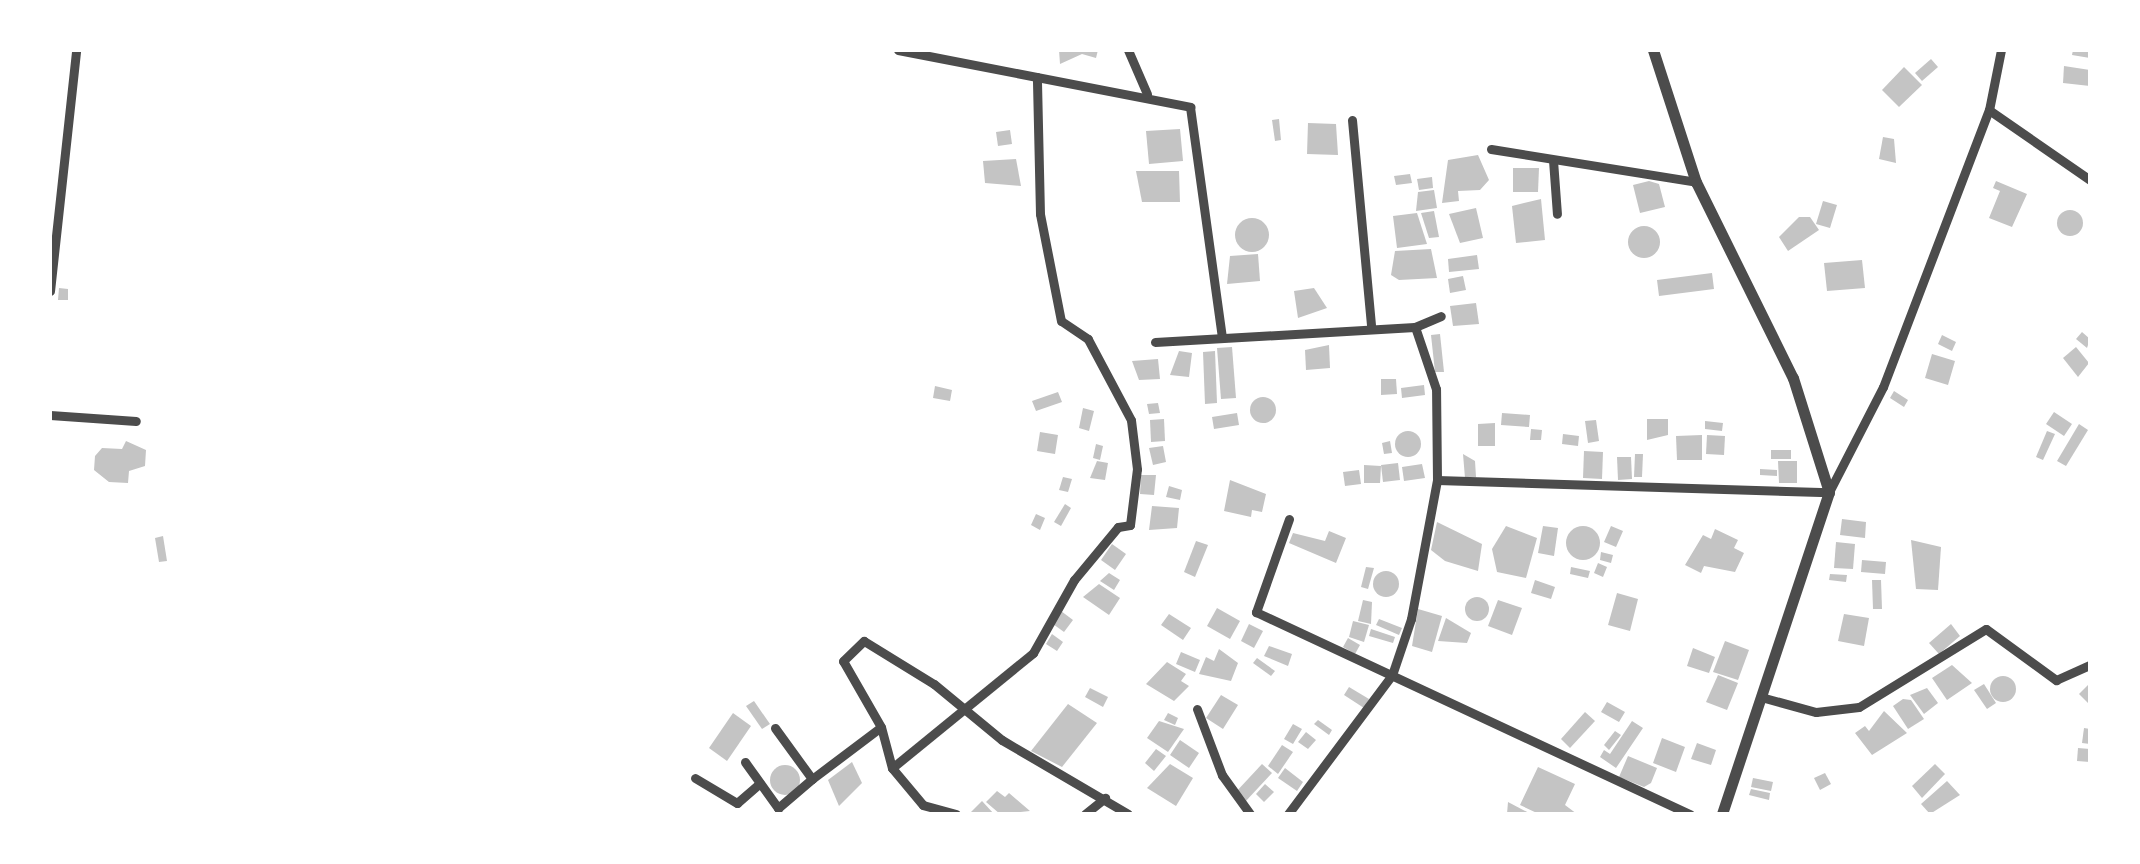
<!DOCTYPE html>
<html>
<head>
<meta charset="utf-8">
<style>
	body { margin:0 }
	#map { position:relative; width:2140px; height:864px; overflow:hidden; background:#fff; font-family:Signika,sans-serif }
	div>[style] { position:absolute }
	.building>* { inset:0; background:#c4c4c4 }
	.round { border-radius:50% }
	.minor>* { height:9px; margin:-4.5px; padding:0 4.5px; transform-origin:4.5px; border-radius:4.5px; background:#4c4c4c }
	.tertiary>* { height:11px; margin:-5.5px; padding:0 5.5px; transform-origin:5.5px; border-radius:5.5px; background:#4c4c4c }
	span { translate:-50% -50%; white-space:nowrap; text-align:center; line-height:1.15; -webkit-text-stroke:9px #fff; paint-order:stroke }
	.frame { position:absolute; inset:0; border:52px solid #fff; pointer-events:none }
</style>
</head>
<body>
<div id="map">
	<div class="building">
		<div style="clip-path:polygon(1059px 50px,1098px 50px,1096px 58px,1082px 54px,1060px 64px)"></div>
		<div style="clip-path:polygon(2073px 50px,2090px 51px,2090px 58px,2072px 55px)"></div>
		<div style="clip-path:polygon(1931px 59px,1938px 67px,1922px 81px,1915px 73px)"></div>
		<div style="clip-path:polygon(2064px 66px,2090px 70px,2090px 86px,2063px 83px)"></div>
		<div style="clip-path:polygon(1904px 67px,1922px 85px,1899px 107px,1882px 90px)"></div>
		<div style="clip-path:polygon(1279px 119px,1281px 140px,1275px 141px,1272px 120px)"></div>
		<div style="clip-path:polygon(1308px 123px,1336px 124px,1338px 155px,1307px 154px)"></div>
		<div style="clip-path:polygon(1180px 129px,1183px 161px,1149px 164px,1146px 131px)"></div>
		<div style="clip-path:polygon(1010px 130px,1012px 144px,998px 146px,996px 132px)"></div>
		<div style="clip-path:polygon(1883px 137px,1894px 139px,1896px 163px,1879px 159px)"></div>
		<div style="clip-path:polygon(1478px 155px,1489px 180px,1480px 190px,1458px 191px,1459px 201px,1442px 203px,1448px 160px)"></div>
		<div style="clip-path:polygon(1016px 159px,1021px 186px,985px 183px,983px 161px)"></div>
		<div style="clip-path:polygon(1513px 168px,1539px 168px,1538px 192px,1513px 192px)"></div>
		<div style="clip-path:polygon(1136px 171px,1179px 171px,1180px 202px,1142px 202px)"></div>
		<div style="clip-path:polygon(1410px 174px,1412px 183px,1396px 185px,1394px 176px)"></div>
		<div style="clip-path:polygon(1432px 177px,1433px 188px,1419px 190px,1417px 179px)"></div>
		<div style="clip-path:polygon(1649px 181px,1659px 184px,1665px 207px,1640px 213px,1633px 185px)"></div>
		<div style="clip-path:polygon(1996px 181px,2027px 194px,2012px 227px,1989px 218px,2000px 191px,1993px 188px)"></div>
		<div style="clip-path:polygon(1434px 190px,1437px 208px,1416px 211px,1418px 192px)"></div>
		<div style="clip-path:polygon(1541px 199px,1545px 240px,1516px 243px,1512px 206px)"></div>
		<div style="clip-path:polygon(1823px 201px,1837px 205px,1830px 228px,1816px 224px)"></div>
		<div style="clip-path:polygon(1476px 208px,1483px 238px,1460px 243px,1449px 214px)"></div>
		<div class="round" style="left:2057px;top:210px;width:26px;height:26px"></div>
		<div style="clip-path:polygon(1434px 211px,1439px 237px,1429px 238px,1421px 213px)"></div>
		<div style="clip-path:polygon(1417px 213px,1427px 244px,1397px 248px,1393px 216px)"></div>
		<div style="clip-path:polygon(1799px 217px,1810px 217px,1819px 230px,1788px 251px,1779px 237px)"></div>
		<div class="round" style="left:1235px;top:218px;width:34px;height:34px"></div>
		<div class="round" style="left:1628px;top:226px;width:32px;height:32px"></div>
		<div style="clip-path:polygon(1431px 249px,1437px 278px,1399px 280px,1391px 275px,1395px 251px)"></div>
		<div style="clip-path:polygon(1258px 254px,1260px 281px,1227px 284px,1230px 256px)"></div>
		<div style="clip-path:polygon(1477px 255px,1479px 269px,1449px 272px,1448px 259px)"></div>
		<div style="clip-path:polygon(1862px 260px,1865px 288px,1827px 291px,1824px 263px)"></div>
		<div style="clip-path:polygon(1712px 273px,1714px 289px,1659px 296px,1657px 280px)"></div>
		<div style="clip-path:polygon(1463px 276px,1466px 290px,1450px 293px,1448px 279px)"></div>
		<div style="clip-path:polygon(59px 288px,68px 289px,68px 300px,58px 300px)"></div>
		<div style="clip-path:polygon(1314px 288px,1327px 308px,1298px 318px,1294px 291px)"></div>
		<div style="clip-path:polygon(1476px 303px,1479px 324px,1453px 326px,1450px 306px)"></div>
		<div style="clip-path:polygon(2082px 332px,2090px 339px,2087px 348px,2076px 339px)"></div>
		<div style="clip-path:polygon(1440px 334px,1444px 372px,1435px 372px,1431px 335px)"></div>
		<div style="clip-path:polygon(1942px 335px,1956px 342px,1952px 351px,1938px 344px)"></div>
		<div style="clip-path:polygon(1329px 345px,1330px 368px,1306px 370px,1305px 350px)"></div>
		<div style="clip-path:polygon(1232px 347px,1236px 398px,1221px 399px,1217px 348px)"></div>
		<div style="clip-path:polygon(2076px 347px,2089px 363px,2078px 377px,2063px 358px)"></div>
		<div style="clip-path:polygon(1179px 351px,1192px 353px,1189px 377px,1170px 375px)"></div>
		<div style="clip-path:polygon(1215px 351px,1217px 403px,1205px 404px,1203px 352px)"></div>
		<div style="clip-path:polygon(1932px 354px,1955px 361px,1948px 385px,1925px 378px)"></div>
		<div style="clip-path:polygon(1158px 359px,1160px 379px,1139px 380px,1132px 361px)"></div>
		<div style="clip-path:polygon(1381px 379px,1396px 379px,1397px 394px,1381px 395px)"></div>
		<div style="clip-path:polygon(1424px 385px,1425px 395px,1402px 398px,1401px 388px)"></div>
		<div style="clip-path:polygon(935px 386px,952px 390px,950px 401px,933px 398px)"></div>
		<div style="clip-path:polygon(1894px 391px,1908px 400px,1904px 407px,1890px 398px)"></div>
		<div style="clip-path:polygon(1058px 392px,1062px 402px,1036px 411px,1032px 401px)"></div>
		<div class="round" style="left:1250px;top:397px;width:26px;height:26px"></div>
		<div style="clip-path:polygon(1158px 403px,1160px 413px,1149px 414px,1147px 404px)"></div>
		<div style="clip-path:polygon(1083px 408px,1094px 411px,1089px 431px,1079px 428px)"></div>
		<div style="clip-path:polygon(2054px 412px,2072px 424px,2064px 436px,2046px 424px)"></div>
		<div style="clip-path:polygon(1237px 413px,1239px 425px,1214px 429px,1212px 417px)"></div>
		<div style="clip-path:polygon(1502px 413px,1530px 415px,1529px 427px,1501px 425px)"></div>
		<div style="clip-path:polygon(1164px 419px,1165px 441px,1151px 442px,1150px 420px)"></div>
		<div style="clip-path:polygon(1647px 419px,1668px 419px,1668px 435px,1647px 440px)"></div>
		<div style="clip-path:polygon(1596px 420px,1599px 441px,1588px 443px,1585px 421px)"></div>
		<div style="clip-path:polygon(1705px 421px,1723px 423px,1722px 431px,1705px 429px)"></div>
		<div style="clip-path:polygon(1495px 423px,1495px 446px,1478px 446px,1478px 424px)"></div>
		<div style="clip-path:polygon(2079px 424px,2088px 430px,2066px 466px,2057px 461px)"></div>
		<div style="clip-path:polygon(1531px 429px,1542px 430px,1541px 440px,1530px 440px)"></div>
		<div style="clip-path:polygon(2047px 431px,2055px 434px,2043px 460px,2036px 457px)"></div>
		<div class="round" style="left:1395px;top:431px;width:26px;height:26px"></div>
		<div style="clip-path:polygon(1040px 432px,1058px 435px,1055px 454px,1037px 451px)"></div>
		<div style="clip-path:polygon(1563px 434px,1579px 436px,1578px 446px,1562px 444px)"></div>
		<div style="clip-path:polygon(1702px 435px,1702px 460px,1677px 460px,1676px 436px)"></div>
		<div style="clip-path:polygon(1707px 435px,1725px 436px,1724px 455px,1706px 454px)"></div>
		<div style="clip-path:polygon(126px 441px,146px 450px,145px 466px,129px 471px,128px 483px,109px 482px,94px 470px,95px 456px,102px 448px,122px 449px)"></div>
		<div style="clip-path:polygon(1390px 441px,1392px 453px,1384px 454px,1382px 443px)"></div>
		<div style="clip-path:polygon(1096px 444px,1103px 446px,1100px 460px,1093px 458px)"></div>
		<div style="clip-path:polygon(1163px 446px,1166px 462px,1153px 465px,1149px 448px)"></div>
		<div style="clip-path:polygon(1771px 450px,1791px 450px,1791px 459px,1771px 459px)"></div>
		<div style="clip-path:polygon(1584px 451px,1603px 452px,1602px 479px,1583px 478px)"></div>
		<div style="clip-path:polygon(1463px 454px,1475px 461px,1476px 477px,1465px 478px)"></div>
		<div style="clip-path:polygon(1635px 454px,1643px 454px,1642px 477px,1634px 477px)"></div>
		<div style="clip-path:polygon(1617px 457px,1631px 457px,1632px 479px,1618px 480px)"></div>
		<div style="clip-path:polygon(1097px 461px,1108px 463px,1105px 480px,1090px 478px)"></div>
		<div style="clip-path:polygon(1778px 461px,1797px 461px,1797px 483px,1779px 483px)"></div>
		<div style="clip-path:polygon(1398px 463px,1400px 480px,1383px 482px,1381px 465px)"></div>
		<div style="clip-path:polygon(1422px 464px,1425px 478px,1404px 481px,1402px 467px)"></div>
		<div style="clip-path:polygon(1364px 465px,1381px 466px,1380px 483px,1364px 483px)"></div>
		<div style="clip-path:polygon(1760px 469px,1777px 470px,1777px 476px,1760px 475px)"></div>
		<div style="clip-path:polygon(1359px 470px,1361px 484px,1345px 486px,1343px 472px)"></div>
		<div style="clip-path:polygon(1141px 475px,1156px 475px,1154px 495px,1140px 494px)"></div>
		<div style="clip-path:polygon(1063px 477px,1072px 479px,1068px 492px,1059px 490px)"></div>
		<div style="clip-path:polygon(1230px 480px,1266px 494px,1262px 512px,1252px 510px,1251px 517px,1224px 511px)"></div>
		<div style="clip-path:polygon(1169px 486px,1182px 490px,1180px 500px,1166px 497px)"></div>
		<div style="clip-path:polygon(1065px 504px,1071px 508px,1061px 526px,1054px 522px)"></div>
		<div style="clip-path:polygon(1152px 506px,1179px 508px,1177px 528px,1149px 530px)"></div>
		<div style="clip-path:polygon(1036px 514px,1045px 518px,1040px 530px,1031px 525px)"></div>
		<div style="clip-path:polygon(1842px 519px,1866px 522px,1865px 538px,1840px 535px)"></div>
		<div style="clip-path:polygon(1437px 522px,1482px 544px,1478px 571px,1445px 561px,1431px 550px)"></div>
		<div class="round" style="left:1566px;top:526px;width:34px;height:34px"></div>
		<div style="clip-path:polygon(1506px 526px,1537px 538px,1526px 578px,1497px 572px,1492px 549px)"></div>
		<div style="clip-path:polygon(1543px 526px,1558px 528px,1554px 556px,1538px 553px)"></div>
		<div style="clip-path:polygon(1611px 526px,1623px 531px,1616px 547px,1604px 542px)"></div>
		<div style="clip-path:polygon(1715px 529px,1738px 540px,1734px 548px,1744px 553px,1735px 572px,1704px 566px,1701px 573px,1685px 565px,1703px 535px,1711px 539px)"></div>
		<div style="clip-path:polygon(1329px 531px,1346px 538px,1336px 563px,1289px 543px,1293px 533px,1325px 541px)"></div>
		<div style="clip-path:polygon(163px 536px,167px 561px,159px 562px,155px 538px)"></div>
		<div style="clip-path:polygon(1911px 540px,1941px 547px,1938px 590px,1916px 589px)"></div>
		<div style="clip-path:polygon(1196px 541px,1208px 545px,1195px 577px,1184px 572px)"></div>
		<div style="clip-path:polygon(1836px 542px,1855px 544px,1853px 569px,1834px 568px)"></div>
		<div style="clip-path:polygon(1112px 544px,1126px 554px,1115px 570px,1101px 560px)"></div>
		<div style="clip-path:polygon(1601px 552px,1613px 555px,1611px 563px,1600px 560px)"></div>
		<div style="clip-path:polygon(1862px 560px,1886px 562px,1885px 574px,1861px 572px)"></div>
		<div style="clip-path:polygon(1598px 563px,1607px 567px,1603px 577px,1594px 573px)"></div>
		<div style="clip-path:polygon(1366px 567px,1374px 568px,1368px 589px,1361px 587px)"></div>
		<div style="clip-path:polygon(1571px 567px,1590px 571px,1588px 578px,1570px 574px)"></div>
		<div class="round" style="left:1373px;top:571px;width:26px;height:26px"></div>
		<div style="clip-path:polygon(1109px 573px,1120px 580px,1114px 590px,1100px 581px)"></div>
		<div style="clip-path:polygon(1830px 574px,1847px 575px,1846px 582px,1829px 580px)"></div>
		<div style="clip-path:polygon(1535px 580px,1555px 587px,1551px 599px,1531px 593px)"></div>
		<div style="clip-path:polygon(1872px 580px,1881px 580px,1882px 609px,1873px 609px)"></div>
		<div style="clip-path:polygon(1099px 584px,1120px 598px,1109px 615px,1083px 597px)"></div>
		<div style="clip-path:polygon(1617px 593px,1638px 599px,1630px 631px,1608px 625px)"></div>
		<div class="round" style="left:1465px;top:597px;width:24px;height:24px"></div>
		<div style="clip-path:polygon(1363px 600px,1372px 602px,1371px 624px,1358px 621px)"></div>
		<div style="clip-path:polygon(1498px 600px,1522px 608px,1512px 635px,1488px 626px)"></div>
		<div style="clip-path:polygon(1217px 608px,1240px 621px,1230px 639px,1207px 626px)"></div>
		<div style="clip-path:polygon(1418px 609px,1442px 616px,1432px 652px,1412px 646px)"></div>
		<div style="clip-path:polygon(1061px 611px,1073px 620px,1064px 632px,1053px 624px)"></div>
		<div style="clip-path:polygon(1169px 614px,1191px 628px,1183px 640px,1161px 625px)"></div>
		<div style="clip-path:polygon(1844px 614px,1869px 618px,1864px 646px,1838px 641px)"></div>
		<div style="clip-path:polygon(1446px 618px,1471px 633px,1467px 643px,1438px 641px)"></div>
		<div style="clip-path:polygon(1379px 619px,1402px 628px,1399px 635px,1376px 625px)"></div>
		<div style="clip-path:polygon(1353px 621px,1369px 625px,1364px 642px,1349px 637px)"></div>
		<div style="clip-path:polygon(1249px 624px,1263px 631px,1254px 648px,1241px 641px)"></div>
		<div style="clip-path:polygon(1951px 624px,1960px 636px,1939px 654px,1929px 643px)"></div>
		<div style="clip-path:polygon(1371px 629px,1395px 637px,1393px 643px,1369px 636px)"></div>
		<div style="clip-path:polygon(1052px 634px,1063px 642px,1057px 651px,1046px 644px)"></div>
		<div style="clip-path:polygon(1348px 638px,1360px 645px,1355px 654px,1343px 647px)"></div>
		<div style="clip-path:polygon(1725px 641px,1749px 650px,1738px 680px,1713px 672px)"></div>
		<div style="clip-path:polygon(1269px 646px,1292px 654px,1288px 666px,1264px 656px)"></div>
		<div style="clip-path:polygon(1693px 648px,1715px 657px,1709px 673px,1687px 666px)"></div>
		<div style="clip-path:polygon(1219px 649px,1238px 663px,1231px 681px,1199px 674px,1206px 657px,1214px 661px)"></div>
		<div style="clip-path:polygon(1181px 652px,1200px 660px,1195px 672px,1176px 664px)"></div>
		<div style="clip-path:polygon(1257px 658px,1275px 671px,1271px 676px,1253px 663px)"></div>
		<div style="clip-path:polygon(1167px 662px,1186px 674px,1181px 681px,1189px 686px,1174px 701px,1146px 684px)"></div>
		<div style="clip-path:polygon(1952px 665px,1972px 683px,1947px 700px,1932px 678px)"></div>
		<div style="clip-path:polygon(1718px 675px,1738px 683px,1727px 710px,1706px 702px)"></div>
		<div class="round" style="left:1990px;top:676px;width:26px;height:26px"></div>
		<div style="clip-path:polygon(2090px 683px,2090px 705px,2079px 694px)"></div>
		<div style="clip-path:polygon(1984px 684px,1996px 703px,1987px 709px,1974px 690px)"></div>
		<div style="clip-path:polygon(1349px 687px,1369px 699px,1364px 708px,1344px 695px)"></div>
		<div style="clip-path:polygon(1090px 688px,1108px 697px,1103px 707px,1085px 697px)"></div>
		<div style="clip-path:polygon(1927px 688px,1938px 703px,1924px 714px,1910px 695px)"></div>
		<div style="clip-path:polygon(1221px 695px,1238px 705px,1223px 729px,1206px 718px)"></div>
		<div style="clip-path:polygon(1903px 699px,1911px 700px,1924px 719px,1908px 729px,1893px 706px)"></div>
		<div style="clip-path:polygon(754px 701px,770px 724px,762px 729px,746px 706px)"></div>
		<div style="clip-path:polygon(1607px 702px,1625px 712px,1619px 722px,1601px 712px)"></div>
		<div style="clip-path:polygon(1068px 704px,1097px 723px,1062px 767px,1031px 751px)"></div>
		<div style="clip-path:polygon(1884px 711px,1907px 733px,1872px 755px,1855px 733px,1865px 726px,1869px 731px)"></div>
		<div style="clip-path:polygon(1585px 712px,1595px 721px,1570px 748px,1561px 739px)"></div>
		<div style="clip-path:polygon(733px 713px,751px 726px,727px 761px,709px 748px)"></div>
		<div style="clip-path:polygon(1168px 713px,1178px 718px,1175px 725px,1164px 720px)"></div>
		<div style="clip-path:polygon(1318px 720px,1332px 730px,1329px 735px,1314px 724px)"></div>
		<div style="clip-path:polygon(1159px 721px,1184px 729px,1168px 752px,1147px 738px)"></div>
		<div style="clip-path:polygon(1632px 721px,1643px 728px,1616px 768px,1600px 757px,1604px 750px,1610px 754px)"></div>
		<div style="clip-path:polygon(1293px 724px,1302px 729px,1293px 744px,1284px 739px)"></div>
		<div style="clip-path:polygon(2084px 728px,2090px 729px,2090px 744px,2082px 743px)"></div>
		<div style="clip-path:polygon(1615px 731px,1621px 735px,1609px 750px,1604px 745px)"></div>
		<div style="clip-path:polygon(1306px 732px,1316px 740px,1308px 749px,1298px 742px)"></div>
		<div style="clip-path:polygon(1662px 738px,1685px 747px,1676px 772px,1653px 763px)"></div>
		<div style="clip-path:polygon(1180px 740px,1199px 753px,1189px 768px,1170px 755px)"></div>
		<div style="clip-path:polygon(1697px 743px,1716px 750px,1711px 765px,1691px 759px)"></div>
		<div style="clip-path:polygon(1282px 745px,1293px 752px,1278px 774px,1268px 766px)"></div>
		<div style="clip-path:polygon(2078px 748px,2090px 749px,2090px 762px,2077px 761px)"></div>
		<div style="clip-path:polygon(1156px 749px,1166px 756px,1154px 771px,1145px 763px)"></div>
		<div style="clip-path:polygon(1628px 756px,1657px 768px,1651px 783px,1644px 787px,1619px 777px)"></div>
		<div style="clip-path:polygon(852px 762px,862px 783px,839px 806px,828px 780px)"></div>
		<div style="clip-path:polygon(1170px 764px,1193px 778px,1176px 806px,1147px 788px)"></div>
		<div style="clip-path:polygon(1262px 764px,1272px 773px,1245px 802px,1235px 793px)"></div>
		<div style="clip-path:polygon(1935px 764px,1945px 774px,1922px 798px,1912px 786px)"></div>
		<div class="round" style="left:770px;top:765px;width:30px;height:30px"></div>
		<div style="clip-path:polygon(1538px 767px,1575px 784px,1565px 805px,1577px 814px,1539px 814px,1520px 805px)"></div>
		<div style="clip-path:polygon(1285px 768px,1303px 782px,1297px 791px,1278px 778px)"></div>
		<div style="clip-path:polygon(1825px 773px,1831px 784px,1820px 790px,1814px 778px)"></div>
		<div style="clip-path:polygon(1753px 778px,1773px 782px,1771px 791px,1751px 787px)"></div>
		<div style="clip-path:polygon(1947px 781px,1960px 795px,1930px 814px,1921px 804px)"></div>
		<div style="clip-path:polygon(1265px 784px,1274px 792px,1264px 802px,1256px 794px)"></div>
		<div style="clip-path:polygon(1751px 789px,1770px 793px,1769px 800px,1749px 795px)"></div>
		<div style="clip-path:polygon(997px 791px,1005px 797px,1009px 793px,1030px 811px,1000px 814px,986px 802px)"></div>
		<div style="clip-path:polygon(982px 801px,994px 814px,969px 814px)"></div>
		<div style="clip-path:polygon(1508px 802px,1531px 814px,1507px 814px)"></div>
	</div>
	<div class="minor">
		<div style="left:898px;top:50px;width:298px;rotate:11deg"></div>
		<div style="left:1190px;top:107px;width:232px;rotate:82.1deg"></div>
		<div style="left:1128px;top:50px;width:48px;rotate:66.6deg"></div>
		<div style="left:1989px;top:110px;width:123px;rotate:34.7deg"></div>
		<div style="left:1352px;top:120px;width:206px;rotate:84.7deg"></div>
		<div style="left:1491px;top:149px;width:208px;rotate:9.1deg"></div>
		<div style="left:1553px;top:160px;width:54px;rotate:85.8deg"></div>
		<div style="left:50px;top:291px;width:242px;rotate:-83.8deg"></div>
		<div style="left:1155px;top:342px;width:260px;rotate:-3.3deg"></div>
		<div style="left:1415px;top:327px;width:28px;rotate:-23deg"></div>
		<div style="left:50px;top:415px;width:86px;rotate:4deg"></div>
		<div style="left:1437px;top:480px;width:392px;rotate:1.8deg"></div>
		<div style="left:1829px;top:492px;width:118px;rotate:-62.8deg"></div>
		<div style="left:1883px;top:387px;width:297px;rotate:-69.1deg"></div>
		<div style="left:1989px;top:110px;width:61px;rotate:-78.7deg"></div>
		<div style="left:1289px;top:519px;width:99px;rotate:109.5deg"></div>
		<div style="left:1256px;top:612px;width:479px;rotate:25deg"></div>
		<div style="left:1761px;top:697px;width:57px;rotate:15.3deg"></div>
		<div style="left:1816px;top:712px;width:43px;rotate:-6.6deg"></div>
		<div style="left:1859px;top:707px;width:149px;rotate:-31.6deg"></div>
		<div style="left:1986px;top:629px;width:87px;rotate:36.1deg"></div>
		<div style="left:2056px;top:680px;width:37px;rotate:-24deg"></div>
		<div style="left:1197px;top:709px;width:71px;rotate:69.3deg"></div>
		<div style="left:1222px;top:775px;width:48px;rotate:54.3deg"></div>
		<div style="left:775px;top:728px;width:63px;rotate:54deg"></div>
		<div style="left:812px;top:779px;width:86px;rotate:-37deg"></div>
		<div style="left:745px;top:762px;width:57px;rotate:54.3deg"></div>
		<div style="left:778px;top:808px;width:45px;rotate:-40.5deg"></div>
		<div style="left:892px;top:768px;width:182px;rotate:-39.2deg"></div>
		<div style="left:1033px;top:653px;width:84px;rotate:-60.7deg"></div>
		<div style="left:1074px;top:580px;width:69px;rotate:-50.3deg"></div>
		<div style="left:1118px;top:527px;width:12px;rotate:-9deg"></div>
		<div style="left:1130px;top:525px;width:56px;rotate:-82.9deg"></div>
		<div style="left:1137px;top:469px;width:49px;rotate:-97deg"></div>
		<div style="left:1131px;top:420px;width:92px;rotate:-118deg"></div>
		<div style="left:1088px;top:339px;width:32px;rotate:-146deg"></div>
		<div style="left:1061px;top:321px;width:109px;rotate:-101.1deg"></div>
		<div style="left:1040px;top:214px;width:137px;rotate:-91.3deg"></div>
		<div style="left:695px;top:778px;width:49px;rotate:30.8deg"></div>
		<div style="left:737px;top:803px;width:30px;rotate:-41deg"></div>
		<div style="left:956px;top:814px;width:34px;rotate:-165deg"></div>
		<div style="left:923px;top:805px;width:48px;rotate:-130deg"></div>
		<div style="left:892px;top:768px;width:42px;rotate:-105deg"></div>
		<div style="left:881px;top:727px;width:76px;rotate:-119.9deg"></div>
		<div style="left:843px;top:661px;width:29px;rotate:-44deg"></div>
		<div style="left:864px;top:641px;width:82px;rotate:31.6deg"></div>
		<div style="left:934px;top:684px;width:88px;rotate:39.5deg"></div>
		<div style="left:1002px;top:740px;width:146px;rotate:30.4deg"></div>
		<div style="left:1085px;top:814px;width:26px;rotate:-39deg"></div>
		<div style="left:1288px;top:814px;width:174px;rotate:-53.2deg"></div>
		<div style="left:1392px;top:675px;width:59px;rotate:-71.3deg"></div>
		<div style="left:1411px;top:619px;width:141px;rotate:-79.4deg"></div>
		<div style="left:1437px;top:480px;width:91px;rotate:-90.6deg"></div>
		<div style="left:1436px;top:389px;width:65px;rotate:-108.7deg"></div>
	</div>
	<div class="tertiary">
		<div style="left:1653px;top:50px;width:139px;rotate:72deg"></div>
		<div style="left:1696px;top:182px;width:219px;rotate:63.7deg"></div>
		<div style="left:1793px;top:378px;width:120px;rotate:72.5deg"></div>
		<div style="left:1829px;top:492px;width:339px;rotate:108.4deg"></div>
	</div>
	<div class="frame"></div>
</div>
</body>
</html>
